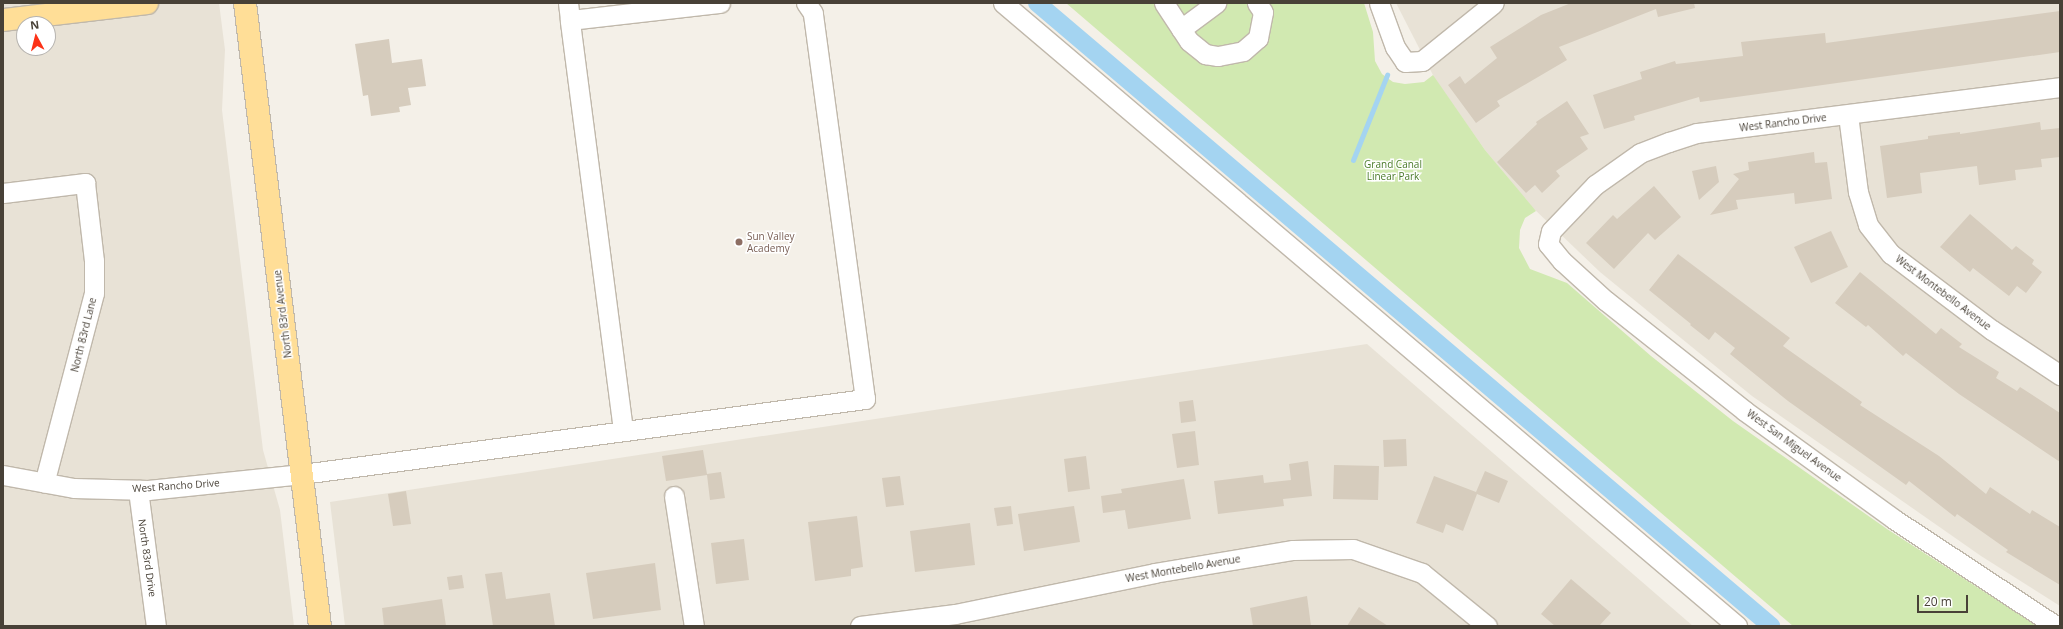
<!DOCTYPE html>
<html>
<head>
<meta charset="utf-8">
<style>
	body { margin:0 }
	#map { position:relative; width:2063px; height:629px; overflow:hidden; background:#f4f0e8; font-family:"Open Sans",sans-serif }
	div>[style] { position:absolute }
	.residential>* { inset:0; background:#e8e2d6 }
	.green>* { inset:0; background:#d1e9b1 }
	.stream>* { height:5px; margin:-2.5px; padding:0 2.5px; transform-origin:2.5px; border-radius:2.5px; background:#a4d4f1 }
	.canal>* { height:18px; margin:-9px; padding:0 9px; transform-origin:9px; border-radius:9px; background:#a4d4f1 }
	.building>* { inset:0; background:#d6ccbd }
	.roads { filter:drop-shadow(1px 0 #c0b8ab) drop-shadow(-1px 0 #c0b8ab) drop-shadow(0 1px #c0b8ab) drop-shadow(0 -1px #c0b8ab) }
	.minor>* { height:19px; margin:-9.5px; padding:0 9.5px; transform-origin:9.5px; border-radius:9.5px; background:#fff }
	.major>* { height:22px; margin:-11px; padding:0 11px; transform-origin:11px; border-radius:11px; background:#ffde97 }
	.dots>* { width:11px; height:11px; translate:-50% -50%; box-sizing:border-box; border:2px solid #fff; border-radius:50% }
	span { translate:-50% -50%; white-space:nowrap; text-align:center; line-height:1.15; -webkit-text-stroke:3px #fff; paint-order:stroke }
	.street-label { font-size:10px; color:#484137 }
	.park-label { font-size:10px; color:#4a7b29 }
	.education-label { font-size:10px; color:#785e54 }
	.left { translate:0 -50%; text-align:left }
	.frame { position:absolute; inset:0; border:4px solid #484137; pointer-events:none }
	.north { position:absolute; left:16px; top:16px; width:40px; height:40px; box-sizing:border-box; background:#fff; border:1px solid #b6b3af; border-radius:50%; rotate:353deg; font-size:11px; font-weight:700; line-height:16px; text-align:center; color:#484137 }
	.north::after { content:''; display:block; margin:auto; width:14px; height:18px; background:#fc3318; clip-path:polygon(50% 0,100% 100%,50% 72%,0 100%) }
	.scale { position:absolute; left:1917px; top:595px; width:51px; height:18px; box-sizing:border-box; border:2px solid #484137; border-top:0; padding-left:5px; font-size:12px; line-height:14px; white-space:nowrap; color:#484137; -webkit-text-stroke:3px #fff; paint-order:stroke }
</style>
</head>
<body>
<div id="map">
	<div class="residential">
		<div style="clip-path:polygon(evenodd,3px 3px,219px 3px,225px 50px,222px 110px,263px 450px,280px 510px,294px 626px,3px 626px,3px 3px,24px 24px,48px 24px,48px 48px,24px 48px,24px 24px)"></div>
		<div style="clip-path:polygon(1396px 3px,2060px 3px,2060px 606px,1981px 556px,1752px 396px,1600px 272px,1532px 207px,1485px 150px,1435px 79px)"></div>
		<div style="clip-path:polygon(1367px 344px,1693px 626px,345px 626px,330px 502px)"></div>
	</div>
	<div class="green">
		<div style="clip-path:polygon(1066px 3px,1364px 3px,1373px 32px,1375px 61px,1382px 74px,1393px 82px,1405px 84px,1424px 82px,1433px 75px,1485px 150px,1536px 211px,1525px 218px,1520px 230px,1519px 248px,1530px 269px,1567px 283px,1651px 356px,1733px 421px,1887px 529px,2037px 626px,1793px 626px)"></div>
	</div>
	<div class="stream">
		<div style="left:1353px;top:160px;width:92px;rotate:-68.2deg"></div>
	</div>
	<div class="canal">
		<div style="left:1037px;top:3px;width:963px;rotate:40.32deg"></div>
	</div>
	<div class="building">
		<div style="clip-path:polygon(1571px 3px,1694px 3px,1695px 8px,1658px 17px,1656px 9px,1559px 47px,1567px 60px,1497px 101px,1500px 106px,1476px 123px,1448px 85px,1460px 76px,1465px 84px,1497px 58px,1490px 47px,1541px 15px)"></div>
		<div style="clip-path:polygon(2060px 11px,2060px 52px,1700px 102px,1699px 97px,1634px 116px,1635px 120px,1604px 129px,1593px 95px,1642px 79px,1640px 72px,1675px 61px,1676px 64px,1743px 56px,1741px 42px,1825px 33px,1826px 43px)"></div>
		<div style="clip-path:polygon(389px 39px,392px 63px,422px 59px,426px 86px,408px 88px,411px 105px,399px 107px,400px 112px,371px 116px,368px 95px,363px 96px,355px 44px)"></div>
		<div style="clip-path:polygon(1567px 101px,1589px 134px,1580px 137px,1588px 149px,1556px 171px,1560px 176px,1542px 193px,1535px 185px,1526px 193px,1497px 162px,1537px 124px,1536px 122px)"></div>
		<div style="clip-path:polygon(2040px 122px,2041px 130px,2060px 128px,2060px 157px,2041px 159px,2042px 167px,2015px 170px,2016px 180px,1979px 185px,1977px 166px,1920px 173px,1922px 193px,1887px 198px,1880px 146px,1928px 139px,1928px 136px,1960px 132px,1960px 134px)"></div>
		<div style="clip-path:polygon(1814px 152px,1815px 163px,1827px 162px,1832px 199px,1795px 204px,1794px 193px,1736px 200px,1738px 209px,1710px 215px,1739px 179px,1733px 174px,1749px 170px,1748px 162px)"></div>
		<div style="clip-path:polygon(1716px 166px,1719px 182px,1699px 200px,1692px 171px)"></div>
		<div style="clip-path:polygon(1654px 186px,1681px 217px,1655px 240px,1648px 233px,1614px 269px,1586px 243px,1613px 215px,1617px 219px)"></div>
		<div style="clip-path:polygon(1970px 214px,2012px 250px,2016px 246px,2034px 260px,2032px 264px,2042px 272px,2026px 293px,2017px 286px,2009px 296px,1973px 268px,1970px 272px,1940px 247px)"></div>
		<div style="clip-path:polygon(1831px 231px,1848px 267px,1811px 283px,1794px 247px)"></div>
		<div style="clip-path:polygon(1678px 254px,1790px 338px,1783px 346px,1862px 402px,1860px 405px,1939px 456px,1986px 494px,1990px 487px,2030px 514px,2032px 510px,2060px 527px,2060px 585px,2006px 552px,2008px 550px,1957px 514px,1955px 517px,1909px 481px,1906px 485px,1788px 401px,1730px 354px,1735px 348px,1715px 332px,1709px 340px,1690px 325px,1691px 324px,1649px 290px)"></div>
		<div style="clip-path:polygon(1860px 272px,1936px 334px,1941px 328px,1962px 344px,1959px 347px,1999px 372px,1996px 378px,2017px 391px,2020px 387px,2060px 413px,2060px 462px,1959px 394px,1906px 353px,1903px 356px,1868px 325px,1866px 327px,1835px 303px)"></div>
		<div style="clip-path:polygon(1193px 400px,1196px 421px,1181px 423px,1179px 402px)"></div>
		<div style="clip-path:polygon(1195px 431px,1199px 465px,1177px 468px,1172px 434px)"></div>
		<div style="clip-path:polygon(1406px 439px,1407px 466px,1384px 467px,1383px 440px)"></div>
		<div style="clip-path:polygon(703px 450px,707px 474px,721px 472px,725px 498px,710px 500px,707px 475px,666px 481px,662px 456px)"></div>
		<div style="clip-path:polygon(1086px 456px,1090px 489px,1068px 492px,1064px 459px)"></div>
		<div style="clip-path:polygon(1308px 461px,1312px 496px,1283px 499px,1284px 506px,1218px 514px,1214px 481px,1263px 475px,1264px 483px,1291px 480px,1289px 464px)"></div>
		<div style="clip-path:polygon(1334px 465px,1379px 466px,1378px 500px,1333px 499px)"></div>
		<div style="clip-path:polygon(1485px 471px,1508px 481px,1499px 503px,1477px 494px,1463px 531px,1446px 524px,1443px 533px,1416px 523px,1434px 476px,1476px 492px)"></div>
		<div style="clip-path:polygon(900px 476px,904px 505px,886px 507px,882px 478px)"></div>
		<div style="clip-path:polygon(1184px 479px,1191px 519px,1128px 529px,1125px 510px,1103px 513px,1101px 496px,1122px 493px,1121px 489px)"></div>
		<div style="clip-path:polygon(406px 491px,411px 524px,393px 526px,388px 494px)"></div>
		<div style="clip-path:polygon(1011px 506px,1013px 524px,997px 526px,994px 508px)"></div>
		<div style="clip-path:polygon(1074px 506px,1080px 542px,1024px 551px,1018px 514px)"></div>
		<div style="clip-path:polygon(857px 516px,863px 567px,851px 569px,851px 576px,815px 581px,808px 522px)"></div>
		<div style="clip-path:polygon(970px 523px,975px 565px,915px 572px,910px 531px)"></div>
		<div style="clip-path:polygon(744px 539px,749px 580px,716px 584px,711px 543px)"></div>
		<div style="clip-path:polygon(655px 563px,661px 610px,593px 619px,586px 573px)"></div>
		<div style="clip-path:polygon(502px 572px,506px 599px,550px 593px,555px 626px,493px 626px,485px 574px)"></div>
		<div style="clip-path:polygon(462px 575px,464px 588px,449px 590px,447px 577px)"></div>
		<div style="clip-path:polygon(1571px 579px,1611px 613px,1599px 626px,1555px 626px,1541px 614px)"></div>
		<div style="clip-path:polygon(1307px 596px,1311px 626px,1253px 626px,1250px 608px)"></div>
		<div style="clip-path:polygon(442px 599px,446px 626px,384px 626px,382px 608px)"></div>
		<div style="clip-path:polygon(1359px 607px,1388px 626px,1347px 626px)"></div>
	</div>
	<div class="roads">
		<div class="minor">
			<div style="left:568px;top:3px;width:17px;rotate:83deg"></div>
			<div style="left:1003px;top:3px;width:963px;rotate:40.32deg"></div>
			<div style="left:1164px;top:3px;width:45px;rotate:56.7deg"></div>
			<div style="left:1189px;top:41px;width:21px;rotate:39deg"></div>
			<div style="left:1205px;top:54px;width:13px;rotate:9deg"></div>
			<div style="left:1218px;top:56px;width:25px;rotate:-11deg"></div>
			<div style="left:1243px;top:51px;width:20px;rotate:-41deg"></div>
			<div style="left:1258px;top:38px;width:26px;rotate:-79deg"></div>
			<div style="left:1263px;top:12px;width:11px;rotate:-124deg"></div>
			<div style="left:1379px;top:3px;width:47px;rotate:70deg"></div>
			<div style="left:1395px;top:47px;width:18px;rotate:56deg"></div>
			<div style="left:1405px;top:62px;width:17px;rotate:-3deg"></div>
			<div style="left:1422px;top:61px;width:92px;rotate:-38.9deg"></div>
			<div style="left:1181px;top:29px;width:44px;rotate:-36.6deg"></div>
			<div style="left:1848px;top:115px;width:78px;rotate:82.6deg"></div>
			<div style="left:1858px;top:192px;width:34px;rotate:73deg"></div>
			<div style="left:1868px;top:225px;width:37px;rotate:52deg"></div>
			<div style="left:1891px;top:254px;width:126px;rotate:37deg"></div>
			<div style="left:1992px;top:330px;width:82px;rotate:33.5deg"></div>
			<div style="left:3px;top:193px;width:83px;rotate:-7deg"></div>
			<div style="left:85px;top:183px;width:79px;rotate:83.4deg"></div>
			<div style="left:94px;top:261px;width:32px;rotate:90deg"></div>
			<div style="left:94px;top:293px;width:196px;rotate:104.7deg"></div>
			<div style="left:623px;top:430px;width:413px;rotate:-97.4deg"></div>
			<div style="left:570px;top:20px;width:151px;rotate:-6.5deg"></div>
			<div style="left:3px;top:475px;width:72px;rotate:10.4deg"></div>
			<div style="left:74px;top:488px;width:74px;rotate:1.5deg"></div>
			<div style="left:148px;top:490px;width:155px;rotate:-5.9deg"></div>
			<div style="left:302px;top:474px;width:568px;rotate:-7.59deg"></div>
			<div style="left:865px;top:399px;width:389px;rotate:-97.7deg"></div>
			<div style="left:813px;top:13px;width:12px;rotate:-125deg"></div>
			<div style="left:138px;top:490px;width:137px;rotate:82.5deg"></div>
			<div style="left:674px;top:496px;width:132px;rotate:81.3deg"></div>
			<div style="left:860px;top:626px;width:96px;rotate:-7.2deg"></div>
			<div style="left:955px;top:614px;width:203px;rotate:-11.6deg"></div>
			<div style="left:1154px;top:573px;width:141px;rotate:-9.4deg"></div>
			<div style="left:1293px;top:550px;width:60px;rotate:-1deg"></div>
			<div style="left:1353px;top:549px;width:73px;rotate:19.2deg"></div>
			<div style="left:1422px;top:573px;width:84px;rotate:39.2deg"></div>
			<div style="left:2056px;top:626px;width:194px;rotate:-146.6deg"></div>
			<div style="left:1894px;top:519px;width:184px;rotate:-144.1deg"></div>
			<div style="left:1745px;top:411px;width:177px;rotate:-141.6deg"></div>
			<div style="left:1606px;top:301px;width:59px;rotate:-137.7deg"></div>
			<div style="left:1562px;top:261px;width:22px;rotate:-129deg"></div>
			<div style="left:1548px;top:244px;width:13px;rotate:-77deg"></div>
			<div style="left:1551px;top:231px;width:64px;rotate:-46.3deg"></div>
			<div style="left:1595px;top:185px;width:55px;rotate:-35.4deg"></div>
			<div style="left:1640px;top:153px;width:31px;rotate:-21deg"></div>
			<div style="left:1669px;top:142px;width:29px;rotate:-18deg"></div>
			<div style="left:1697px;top:133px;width:366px;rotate:-7.2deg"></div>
		</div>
		<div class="major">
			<div style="left:245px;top:3px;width:627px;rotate:83.14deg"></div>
			<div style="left:3px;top:20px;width:145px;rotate:-6.7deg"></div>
		</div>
	</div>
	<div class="dots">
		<div style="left:739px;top:242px;background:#8d6e63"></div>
	</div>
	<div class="street-label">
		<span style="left:1783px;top:123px;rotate:-7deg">West Rancho Drive</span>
		<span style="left:1943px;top:293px;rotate:37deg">West Montebello Avenue</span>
		<span style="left:283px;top:314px;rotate:-97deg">North 83rd Avenue</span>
		<span style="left:84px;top:335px;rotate:-76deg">North 83rd Lane</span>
		<span style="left:1794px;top:446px;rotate:36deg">West San Miguel Avenue</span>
		<span style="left:176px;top:486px;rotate:-4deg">West Rancho Drive</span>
		<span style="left:147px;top:558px;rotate:82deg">North 83rd Drive</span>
		<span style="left:1183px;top:569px;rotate:-10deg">West Montebello Avenue</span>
	</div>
	<div class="park-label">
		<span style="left:1393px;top:170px">Grand Canal<br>Linear Park</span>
	</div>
	<div class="education-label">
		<span class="left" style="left:747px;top:242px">Sun Valley<br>Academy</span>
	</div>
	<div class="frame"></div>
	<div class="north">N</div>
	<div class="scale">20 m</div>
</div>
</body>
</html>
